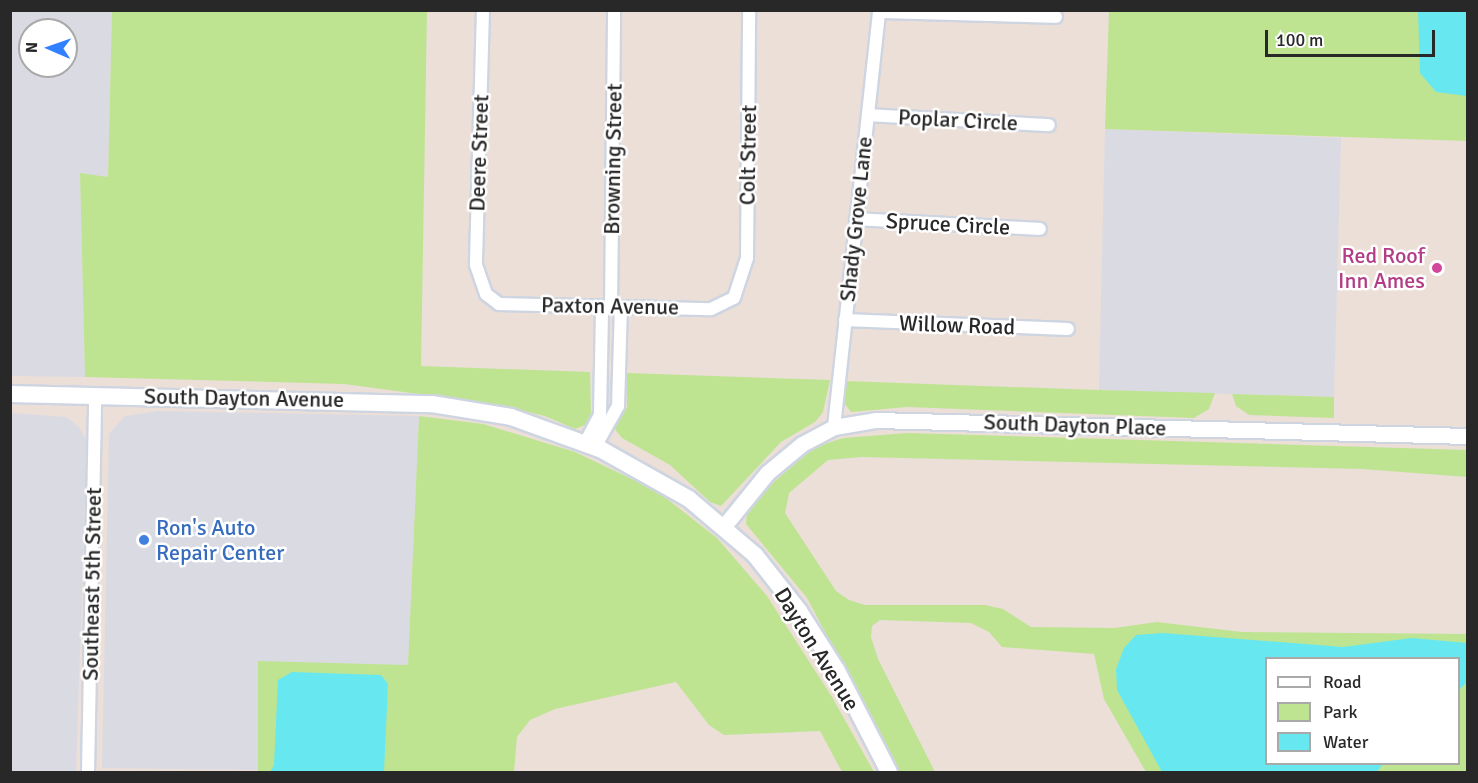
<!DOCTYPE html>
<html>
<head>
<meta charset="utf-8">
<style>
	body { margin:0 }
	#map { position:relative; width:1478px; height:783px; overflow:hidden; background:#ebdfd8; font-family:Signika,sans-serif }
	div>[style] { position:absolute }
	.industrial>* { inset:0; background:#dadae3 }
	.green>* { inset:0; background:#bee492 }
	.water>* { inset:0; background:#67e8f1 }
	.roads { filter:drop-shadow(2px 0 #ced5e1) drop-shadow(-2px 0 #ced5e1) drop-shadow(0 2px #ced5e1) drop-shadow(0 -2px #ced5e1) }
	.minor>* { height:12px; margin:-6px; padding:0 6px; transform-origin:6px; border-radius:6px; background:#fff }
	.tertiary>* { height:15px; margin:-7.5px; padding:0 7.5px; transform-origin:7.5px; border-radius:7.5px; background:#fff }
	.secondary>* { height:16px; margin:-8px; padding:0 8px; transform-origin:8px; border-radius:8px; background:#fff }
	.dots>* { width:16px; height:16px; translate:-50% -50%; box-sizing:border-box; border:3px solid #fff; border-radius:50% }
	span { translate:-50% -50%; white-space:nowrap; text-align:center; line-height:1.15; -webkit-text-stroke:5px #fff; paint-order:stroke }
	.street-label { font-size:22px; color:#282828 }
	.hotel-label { font-size:22px; color:#b23c85 }
	.right { translate:-100% -50%; text-align:right }
	.shop-label { font-size:22px; color:#366cbe }
	.left { translate:0 -50%; text-align:left }
	.frame { position:absolute; inset:0; border:12px solid #282828; pointer-events:none }
	.legend { position:absolute; left:1265px; top:657px; width:195px; height:108px; box-sizing:border-box; background:#fff; border:2px solid #a9a9a9; margin:0; padding:8px 10px; list-style:none; font-size:18px; color:#282828 }
	.legend li { display:flex; align-items:center; gap:12px; height:30px }
	.legend b { width:30px; border:2px solid #a9a9a9 }
	.north { position:absolute; left:18px; top:18px; width:60px; height:60px; box-sizing:border-box; background:#fff; border:2px solid #a9a9a9; border-radius:50%; rotate:272deg; font-size:16px; font-weight:700; line-height:24px; text-align:center; color:#282828 }
	.north::after { content:''; display:block; margin:auto; width:21px; height:27px; background:#3180ff; clip-path:polygon(50% 0,100% 100%,50% 72%,0 100%) }
	.scale { position:absolute; left:1265px; top:30px; width:170px; height:27px; box-sizing:border-box; border:3px solid #282828; border-top:0; padding-left:8px; font-size:18px; line-height:21px; white-space:nowrap; color:#282828; -webkit-text-stroke:4px #fff; paint-order:stroke }
</style>
</head>
<body>
<div id="map">
	<div class="industrial">
		<div style="clip-path:polygon(evenodd,11px 11px,112px 11px,108px 177px,80px 173px,85px 377px,11px 376px,11px 11px,30px 30px,66px 30px,66px 66px,30px 66px,30px 30px)"></div>
		<div style="clip-path:polygon(1105px 129px,1341px 138px,1334px 397px,1099px 390px)"></div>
		<div style="clip-path:polygon(158px 411px,419px 416px,408px 665px,258px 662px,258px 770px,102px 768px,109px 434px,125px 416px)"></div>
		<div style="clip-path:polygon(11px 413px,66px 417px,78px 426px,87px 441px,76px 772px,11px 772px)"></div>
	</div>
	<div class="green">
		<div style="clip-path:polygon(112px 11px,427px 11px,421px 366px,590px 372px,591px 414px,585px 425px,575px 429px,545px 416px,486px 403px,344px 384px,85px 377px,80px 173px,108px 177px)"></div>
		<div style="clip-path:polygon(1109px 11px,1467px 11px,1467px 141px,1105px 129px)"></div>
		<div style="clip-path:polygon(627px 373px,830px 380px,823px 412px,815px 422px,781px 442px,721px 506px,710px 502px,670px 465px,622px 438px,614px 428px,627px 407px)"></div>
		<div style="clip-path:polygon(845px 381px,1099px 390px,1215px 393px,1209px 409px,1194px 418px,907px 407px,851px 412px,844px 403px)"></div>
		<div style="clip-path:polygon(1232px 394px,1334px 397px,1334px 418px,1249px 415px,1236px 406px)"></div>
		<div style="clip-path:polygon(419px 416px,483px 424px,575px 452px,657px 491px,717px 538px,767px 596px,832px 697px,874px 772px,842px 772px,820px 731px,724px 735px,709px 725px,676px 682px,555px 709px,530px 720px,517px 737px,514px 772px,258px 772px,258px 661px,408px 665px)"></div>
		<div style="clip-path:polygon(evenodd,907px 433px,1467px 450px,1467px 477px,1362px 469px,861px 457px,828px 460px,789px 493px,785px 513px,836px 591px,849px 600px,865px 605px,985px 605px,1003px 609px,1031px 627px,1114px 628px,1157px 622px,1242px 632px,1467px 634px,1467px 772px,1146px 772px,1104px 699px,1094px 654px,1002px 647px,989px 632px,971px 623px,880px 620px,872px 626px,871px 637px,878px 659px,935px 772px,899px 772px,807px 598px,746px 524px,747px 513px,768px 487px,815px 447px,843px 438px,907px 433px,1266px 658px,1458px 658px,1458px 764px,1266px 764px,1266px 658px)"></div>
	</div>
	<div class="water">
		<div style="clip-path:polygon(1418px 11px,1467px 11px,1467px 96px,1436px 92px,1420px 73px)"></div>
		<div style="clip-path:polygon(1163px 633px,1343px 647px,1412px 638px,1467px 643px,1467px 682px,1459px 690px,1458px 658px,1266px 658px,1266px 764px,1383px 764px,1377px 772px,1162px 772px,1117px 690px,1116px 669px,1124px 648px,1136px 635px)"></div>
		<div style="clip-path:polygon(292px 672px,381px 675px,388px 684px,384px 772px,270px 772px,274px 765px,278px 680px)"></div>
	</div>
	<div class="roads">
		<div class="minor">
			<div style="left:483px;top:10px;width:255px;rotate:91.6deg"></div>
			<div style="left:476px;top:265px;width:31px;rotate:71deg"></div>
			<div style="left:486px;top:294px;width:16px;rotate:38deg"></div>
			<div style="left:499px;top:304px;width:212px;rotate:1.4deg"></div>
			<div style="left:711px;top:309px;width:25px;rotate:-26deg"></div>
			<div style="left:734px;top:298px;width:42px;rotate:-72deg"></div>
			<div style="left:747px;top:258px;width:248px;rotate:-89.5deg"></div>
			<div style="left:879px;top:12px;width:177px;rotate:1.6deg"></div>
			<div style="left:868px;top:115px;width:181px;rotate:3.2deg"></div>
			<div style="left:856px;top:219px;width:184px;rotate:3.1deg"></div>
			<div style="left:611px;top:307px;width:297px;rotate:-89.4deg"></div>
			<div style="left:845px;top:320px;width:223px;rotate:2.3deg"></div>
			<div style="left:834px;top:427px;width:419px;rotate:-83.8deg"></div>
			<div style="left:585px;top:443px;width:32px;rotate:-62deg"></div>
			<div style="left:600px;top:415px;width:108px;rotate:-88.9deg"></div>
			<div style="left:595px;top:447px;width:47px;rotate:-60.7deg"></div>
			<div style="left:618px;top:406px;width:99px;rotate:-88.3deg"></div>
			<div style="left:88px;top:772px;width:376px;rotate:-88.9deg"></div>
		</div>
		<div class="tertiary">
			<div style="left:724px;top:526px;width:68px;rotate:-50.9deg"></div>
			<div style="left:767px;top:473px;width:45px;rotate:-39.6deg"></div>
			<div style="left:802px;top:444px;width:36px;rotate:-28deg"></div>
			<div style="left:834px;top:427px;width:43px;rotate:-9.5deg"></div>
			<div style="left:876px;top:420px;width:592px;rotate:1.55deg"></div>
		</div>
		<div class="secondary">
			<div style="left:10px;top:394px;width:422px;rotate:1.4deg"></div>
			<div style="left:432px;top:404px;width:80px;rotate:9.3deg"></div>
			<div style="left:511px;top:417px;width:97px;rotate:19.9deg"></div>
			<div style="left:602px;top:450px;width:100px;rotate:29.4deg"></div>
			<div style="left:689px;top:499px;width:87px;rotate:40.3deg"></div>
			<div style="left:755px;top:555px;width:71px;rotate:51.8deg"></div>
			<div style="left:799px;top:611px;width:69px;rotate:57.5deg"></div>
			<div style="left:836px;top:669px;width:116px;rotate:62.8deg"></div>
		</div>
	</div>
	<div class="dots">
		<div style="left:1437px;top:268px;background:#d1479c"></div>
		<div style="left:144px;top:540px;background:#3f7fe0"></div>
	</div>
	<div class="street-label">
		<span style="left:958px;top:120px;rotate:3deg">Poplar Circle</span>
		<span style="left:479px;top:153px;rotate:-88deg">Deere Street</span>
		<span style="left:748px;top:155px;rotate:-89deg">Colt Street</span>
		<span style="left:613px;top:159px;rotate:-89deg">Browning Street</span>
		<span style="left:856px;top:219px;rotate:-84deg">Shady Grove Lane</span>
		<span style="left:948px;top:224px;rotate:3deg">Spruce Circle</span>
		<span style="left:610px;top:306px;rotate:1deg">Paxton Avenue</span>
		<span style="left:957px;top:325px;rotate:2deg">Willow Road</span>
		<span style="left:244px;top:398px;rotate:1deg">South Dayton Avenue</span>
		<span style="left:1075px;top:425px;rotate:2deg">South Dayton Place</span>
		<span style="left:92px;top:584px;rotate:-89deg">Southeast 5th Street</span>
		<span style="left:817px;top:649px;rotate:58deg">Dayton Avenue</span>
	</div>
	<div class="hotel-label">
		<span class="right" style="left:1425px;top:268px">Red Roof<br>Inn Ames</span>
	</div>
	<div class="shop-label">
		<span class="left" style="left:156px;top:540px">Ron's Auto<br>Repair Center</span>
	</div>
	<div class="frame"></div>
	<ul class="legend">
	<li><b style="height:8px;background:#fff"></b>Road</li>
	<li><b style="height:16px;background:#bee492"></b>Park</li>
	<li><b style="height:16px;background:#67e8f1"></b>Water</li>
	</ul>
	<div class="north">N</div>
	<div class="scale">100 m</div>
</div>
</body>
</html>
